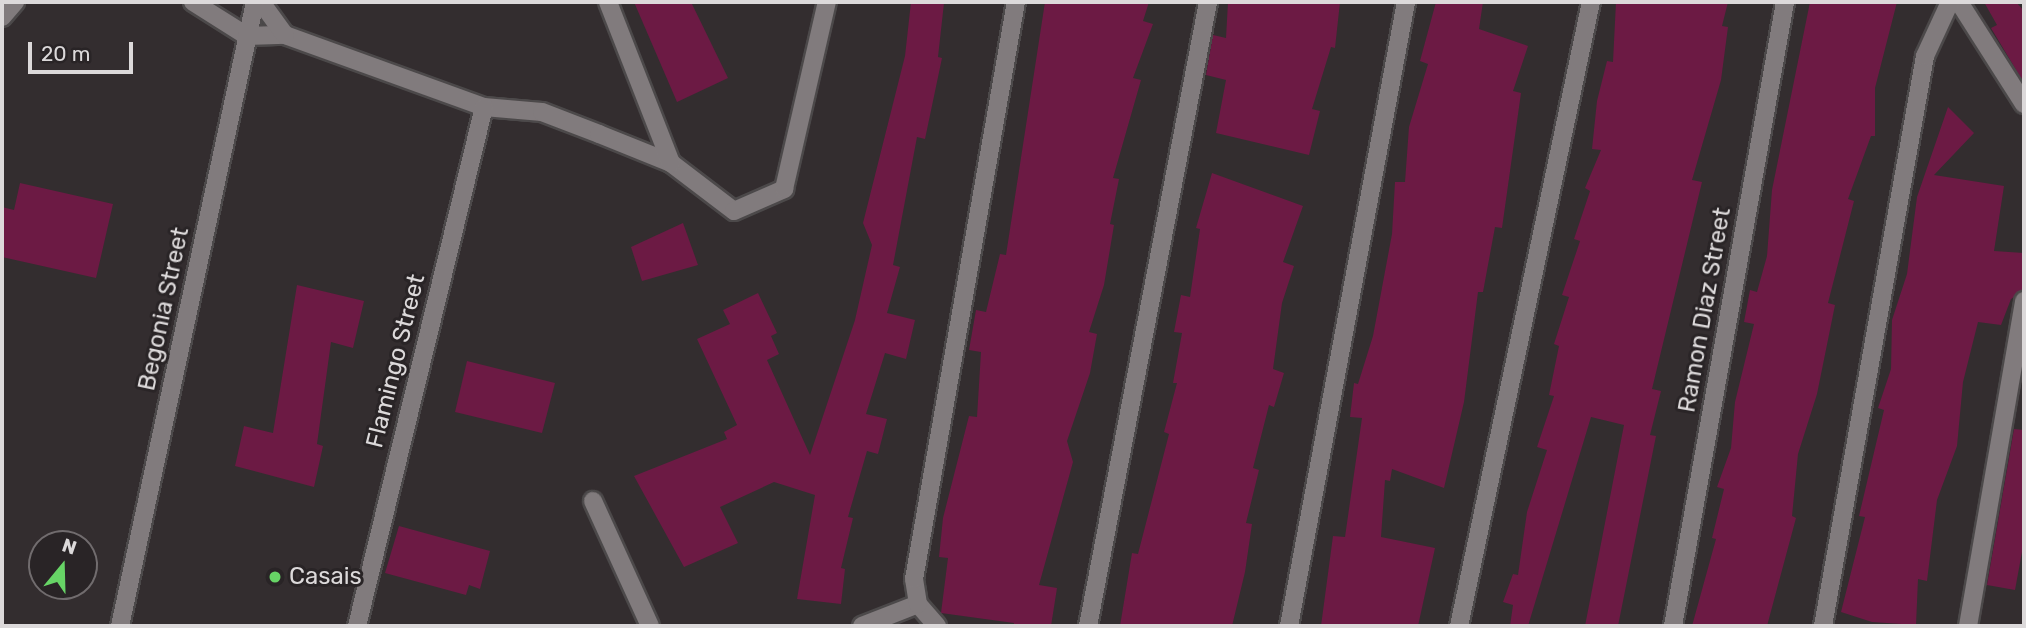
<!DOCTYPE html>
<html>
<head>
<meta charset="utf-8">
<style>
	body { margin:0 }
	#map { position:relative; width:2026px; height:628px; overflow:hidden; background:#332d2f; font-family:Rubik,sans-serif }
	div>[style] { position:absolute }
	.building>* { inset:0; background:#6c1a44 }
	.roads { filter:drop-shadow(2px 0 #4c494a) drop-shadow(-2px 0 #4c494a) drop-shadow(0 2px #4c494a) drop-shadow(0 -2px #4c494a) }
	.street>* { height:18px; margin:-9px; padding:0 9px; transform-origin:9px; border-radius:9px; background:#817b7d }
	.secondary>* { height:18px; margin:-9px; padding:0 9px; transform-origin:9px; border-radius:9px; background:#817b7d }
	.dots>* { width:19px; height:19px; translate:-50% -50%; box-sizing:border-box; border:4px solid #292426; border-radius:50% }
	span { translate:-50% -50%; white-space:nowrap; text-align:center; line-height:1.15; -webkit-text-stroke:6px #292426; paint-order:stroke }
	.street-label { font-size:24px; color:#dcd9da }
	.poi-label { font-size:24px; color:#dcd9da }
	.left { translate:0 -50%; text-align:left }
	.frame { position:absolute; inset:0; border:4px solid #dcd9da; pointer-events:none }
	.north { position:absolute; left:28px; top:530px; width:70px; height:70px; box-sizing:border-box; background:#292426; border:2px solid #716c6e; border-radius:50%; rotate:19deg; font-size:19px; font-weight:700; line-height:28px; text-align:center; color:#dcd9da }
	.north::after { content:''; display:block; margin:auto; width:24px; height:32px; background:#67d466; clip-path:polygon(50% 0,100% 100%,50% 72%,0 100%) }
	.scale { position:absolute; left:28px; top:42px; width:105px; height:32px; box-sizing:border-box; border:4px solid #dcd9da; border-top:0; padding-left:9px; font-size:21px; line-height:24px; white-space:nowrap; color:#dcd9da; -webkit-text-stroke:5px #292426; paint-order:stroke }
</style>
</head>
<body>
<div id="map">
	<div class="building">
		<div style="clip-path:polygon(634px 2px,691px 2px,728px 78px,677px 102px)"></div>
		<div style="clip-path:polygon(911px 2px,944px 3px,938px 57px,942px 58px,925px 139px,917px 137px,893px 265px,900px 267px,887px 313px,915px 320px,906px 359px,885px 353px,866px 414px,887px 419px,878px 454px,867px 451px,848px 517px,853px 518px,841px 568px,845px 569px,841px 604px,797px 599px,815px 495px,774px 482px,720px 507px,738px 543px,684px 567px,634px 476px,727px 439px,724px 432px,737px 425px,697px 339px,730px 324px,723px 310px,758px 293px,777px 333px,771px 336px,779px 354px,767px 360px,810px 455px,855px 320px,872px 245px,863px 223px,905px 56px)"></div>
		<div style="clip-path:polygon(1045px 2px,1149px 2px,1143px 21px,1153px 24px,1133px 78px,1141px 80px,1113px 178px,1119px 179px,1110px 224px,1114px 225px,1104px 285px,1089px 332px,1097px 334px,1090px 373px,1067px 441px,1073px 462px,1039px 585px,1057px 588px,1051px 626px,1014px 626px,1014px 623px,941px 613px,948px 558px,939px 557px,943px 518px,969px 416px,977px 417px,981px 352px,969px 350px,976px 310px,986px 312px,1000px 254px,1006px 255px)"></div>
		<div style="clip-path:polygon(1228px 2px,1340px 2px,1335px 48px,1331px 47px,1312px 109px,1320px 111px,1309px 155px,1216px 133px,1226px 80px,1206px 75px,1213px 35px,1226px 38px)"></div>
		<div style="clip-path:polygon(1436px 2px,1483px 2px,1479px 29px,1528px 46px,1513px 91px,1521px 93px,1502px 228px,1495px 227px,1483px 292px,1478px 292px,1464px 402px,1444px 488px,1392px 469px,1390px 481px,1385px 480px,1381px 537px,1435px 548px,1418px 626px,1321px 626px,1333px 536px,1345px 537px,1362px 418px,1350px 417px,1354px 383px,1358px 384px,1373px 336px,1392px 234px,1395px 182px,1405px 182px,1409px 127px,1428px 64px,1420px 61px)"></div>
		<div style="clip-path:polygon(1616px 2px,1728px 2px,1722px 26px,1728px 27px,1721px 80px,1692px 180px,1702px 182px,1652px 389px,1661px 391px,1650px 435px,1656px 436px,1618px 626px,1585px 626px,1624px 425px,1591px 417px,1528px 626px,1510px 626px,1513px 605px,1503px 602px,1513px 574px,1518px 575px,1527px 512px,1547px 450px,1537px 447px,1554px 396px,1549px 395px,1559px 346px,1554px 344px,1569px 297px,1562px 295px,1580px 241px,1574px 239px,1590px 191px,1585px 188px,1601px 150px,1592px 149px,1597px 101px,1607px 61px,1613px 62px)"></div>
		<div style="clip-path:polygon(1810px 2px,1897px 2px,1875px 88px,1875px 136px,1871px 136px,1848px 199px,1854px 201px,1828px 303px,1835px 305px,1817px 394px,1798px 454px,1792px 516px,1796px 518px,1767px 626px,1692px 626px,1716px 539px,1712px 538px,1724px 489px,1717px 487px,1731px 448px,1735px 402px,1754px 324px,1744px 322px,1750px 290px,1757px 292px,1767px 256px,1772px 190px)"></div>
		<div style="clip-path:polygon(1984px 2px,2016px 2px,2024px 11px,2024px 83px,1991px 28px,1997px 25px)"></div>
		<div style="clip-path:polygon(1948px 107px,1974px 133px,1934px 175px,2004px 186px,1994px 251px,2024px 253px,2024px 290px,2011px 299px,2001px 325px,1978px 322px,1963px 382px,1957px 446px,1937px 500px,1927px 581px,1918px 579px,1916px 625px,1872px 622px,1841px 612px,1865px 517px,1859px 516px,1884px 410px,1878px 408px,1891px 369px,1892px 320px,1907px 274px,1917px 197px)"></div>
		<div style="clip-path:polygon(1212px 173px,1303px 206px,1283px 262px,1294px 266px,1282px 303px,1273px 369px,1284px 373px,1274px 407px,1269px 405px,1253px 468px,1259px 470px,1246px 523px,1252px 524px,1245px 572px,1232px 626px,1120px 626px,1132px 553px,1138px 554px,1169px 434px,1164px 432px,1177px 383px,1173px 383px,1182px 333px,1174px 332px,1181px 295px,1190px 297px,1200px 229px,1196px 228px)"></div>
		<div style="clip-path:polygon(20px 183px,113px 204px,96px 278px,2px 257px,2px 207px,14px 210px)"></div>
		<div style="clip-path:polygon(683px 223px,698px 265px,642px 281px,631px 247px)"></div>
		<div style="clip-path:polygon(297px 285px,364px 301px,353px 348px,331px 342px,317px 444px,323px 446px,314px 487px,235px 466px,244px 426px,273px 433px)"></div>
		<div style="clip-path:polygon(467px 361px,555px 383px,542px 433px,455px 412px)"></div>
		<div style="clip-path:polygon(2014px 429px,2024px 430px,2024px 541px,2015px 590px,1987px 585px)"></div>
		<div style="clip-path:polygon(399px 526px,490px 551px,480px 589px,469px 585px,466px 595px,385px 573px)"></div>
	</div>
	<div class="roads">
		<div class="street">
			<div style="left:193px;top:2px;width:64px;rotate:32.2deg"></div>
			<div style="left:247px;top:36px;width:38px;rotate:-2deg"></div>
			<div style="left:285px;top:35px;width:212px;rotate:19.9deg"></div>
			<div style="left:484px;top:107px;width:58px;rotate:4.9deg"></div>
			<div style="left:542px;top:112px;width:61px;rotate:21.1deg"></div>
			<div style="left:599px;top:134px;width:78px;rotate:21.9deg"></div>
			<div style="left:671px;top:163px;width:79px;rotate:37.3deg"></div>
			<div style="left:734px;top:211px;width:55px;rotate:-23.7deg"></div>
			<div style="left:784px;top:189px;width:192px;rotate:-77.1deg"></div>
			<div style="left:261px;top:2px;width:41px;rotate:54deg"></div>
			<div style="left:608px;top:2px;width:173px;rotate:68.6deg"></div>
			<div style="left:1959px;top:2px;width:121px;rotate:57.5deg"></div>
			<div style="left:2px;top:17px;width:20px;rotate:-49deg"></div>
			<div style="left:593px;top:501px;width:137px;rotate:65.5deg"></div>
			<div style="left:120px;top:626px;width:638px;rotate:-77.79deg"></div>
			<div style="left:357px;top:626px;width:534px;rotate:-76.25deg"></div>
			<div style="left:862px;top:626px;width:60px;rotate:-21.4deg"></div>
			<div style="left:937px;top:626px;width:29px;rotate:-131deg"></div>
			<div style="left:918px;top:604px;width:25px;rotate:-99deg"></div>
			<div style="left:914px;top:579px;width:586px;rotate:-79.98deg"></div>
			<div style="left:1088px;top:626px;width:635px;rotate:-79.11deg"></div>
			<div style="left:1289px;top:626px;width:635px;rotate:-79.38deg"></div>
			<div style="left:1459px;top:626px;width:638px;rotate:-78.06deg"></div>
			<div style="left:1823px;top:626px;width:579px;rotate:-79.85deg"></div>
			<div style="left:1925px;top:56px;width:60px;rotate:-65.2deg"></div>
			<div style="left:1968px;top:626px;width:330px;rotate:-80.2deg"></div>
		</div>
		<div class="secondary">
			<div style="left:1673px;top:626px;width:634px;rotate:-79.82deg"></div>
		</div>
	</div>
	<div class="dots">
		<div style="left:275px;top:577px;background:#67d466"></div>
	</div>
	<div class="street-label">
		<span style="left:164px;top:309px;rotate:-78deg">Begonia Street</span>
		<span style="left:1705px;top:310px;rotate:-80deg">Ramon Diaz Street</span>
		<span style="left:396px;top:361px;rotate:-76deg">Flamingo Street</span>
	</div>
	<div class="poi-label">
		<span class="left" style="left:289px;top:577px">Casais</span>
	</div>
	<div class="frame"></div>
	<div class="north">N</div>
	<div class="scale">20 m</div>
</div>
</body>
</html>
